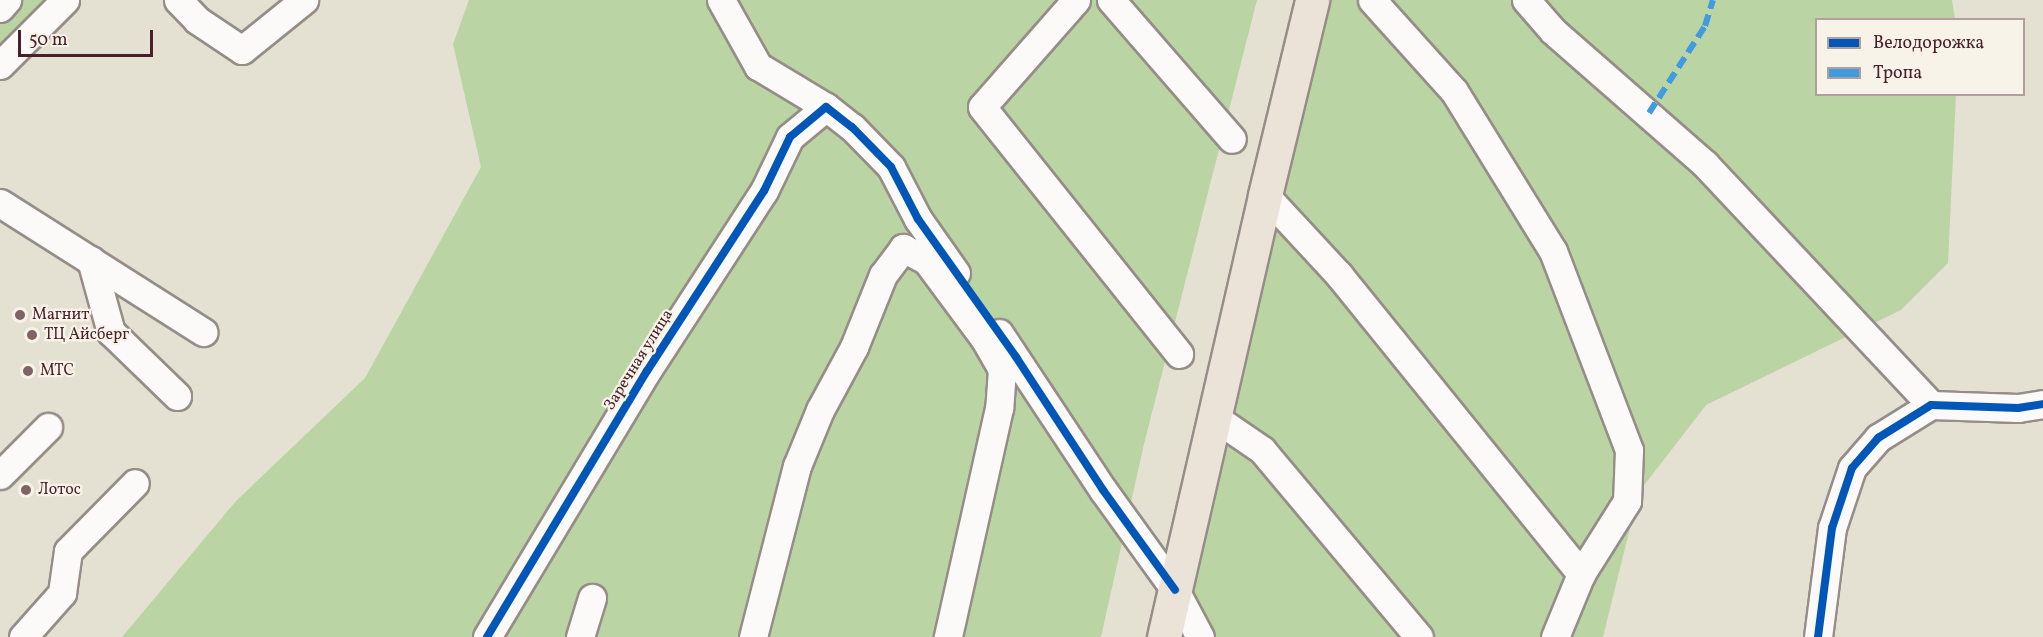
<!DOCTYPE html>
<html>
<head>
<meta charset="utf-8">
<style>
	body { margin:0 }
	#map { position:relative; width:2043px; height:637px; overflow:hidden; background:#e4e1d2; font-family:Vollkorn,serif }
	div>[style] { position:absolute }
	.green>* { inset:0; background:#bad5a3 }
	.roads { filter:drop-shadow(2px 0 #968d88) drop-shadow(-2px 0 #968d88) drop-shadow(0 2px #968d88) drop-shadow(0 -2px #968d88) }
	.minor>* { height:27px; margin:-13.5px; padding:0 13.5px; transform-origin:13.5px; border-radius:13.5px; background:#fbfaf8 }
	.major>* { height:33px; margin:-16.5px; padding:0 16.5px; transform-origin:16.5px; border-radius:16.5px; background:#ebe3d8 }
	.quiet>* { height:6px; margin-top:-3px; transform-origin:0; background:repeating-linear-gradient(90deg,#409be1 0 12px,transparent 0 18px) }
	.cycleway>* { height:8px; margin:-4px; padding:0 4px; transform-origin:4px; border-radius:4px; background:#0057b8 }
	.dots>* { width:16px; height:16px; translate:-50% -50%; box-sizing:border-box; border:3px solid #f7f3e8; border-radius:50% }
	span { translate:-50% -50%; white-space:nowrap; text-align:center; line-height:1.15; -webkit-text-stroke:4.5px #f7f3e8; paint-order:stroke }
	.poi-label { font-size:16px; color:#4a1f2b }
	.left { translate:0 -50%; text-align:left }
	.street-label { font-size:16px; color:#4a1f2b }
	.legend { position:absolute; left:1815px; top:18px; width:210px; height:78px; box-sizing:border-box; background:#f7f3e8; border:2px solid #b29e9c; margin:0; padding:8px 10px; list-style:none; font-size:18px; color:#4a1f2b }
	.legend li { display:flex; align-items:center; gap:12px; height:30px }
	.legend b { width:30px; border:2px solid #b29e9c }
	.scale { position:absolute; left:18px; top:30px; width:135px; height:27px; box-sizing:border-box; border:3px solid #4a1f2b; border-top:0; padding-left:8px; font-size:18px; line-height:21px; white-space:nowrap; color:#4a1f2b; -webkit-text-stroke:4px #f7f3e8; paint-order:stroke }
</style>
</head>
<body>
<div id="map">
	<div class="green">
		<div style="clip-path:polygon(11px 0,62px 0,0 61px,0 12px)"></div>
		<div style="clip-path:polygon(469px 0,1257px 0,1144px 444px,1101px 637px,122px 637px,236px 501px,365px 378px,481px 167px,453px 44px)"></div>
		<div style="clip-path:polygon(1326px 0,1952px 0,1955px 19px,1816px 20px,1816px 94px,1956px 95px,1948px 263px,1901px 310px,1706px 405px,1639px 492px,1603px 637px,1179px 637px,1259px 306px)"></div>
	</div>
	<div class="roads">
		<div class="minor">
			<div style="left:178px;top:0;width:28px;rotate:46deg"></div>
			<div style="left:197px;top:20px;width:54px;rotate:33.7deg"></div>
			<div style="left:242px;top:50px;width:80px;rotate:-38.9deg"></div>
			<div style="left:721px;top:0;width:76px;rotate:60.7deg"></div>
			<div style="left:758px;top:66px;width:79px;rotate:31.1deg"></div>
			<div style="left:826px;top:107px;width:33px;rotate:38deg"></div>
			<div style="left:852px;top:127px;width:56px;rotate:45.7deg"></div>
			<div style="left:891px;top:167px;width:59px;rotate:62.6deg"></div>
			<div style="left:918px;top:219px;width:66px;rotate:54.9deg"></div>
			<div style="left:1076px;top:0;width:142px;rotate:131.3deg"></div>
			<div style="left:982px;top:107px;width:316px;rotate:51.4deg"></div>
			<div style="left:1111px;top:0;width:184px;rotate:49deg"></div>
			<div style="left:1372px;top:0;width:122px;rotate:48deg"></div>
			<div style="left:1454px;top:91px;width:188px;rotate:58.3deg"></div>
			<div style="left:1553px;top:251px;width:213px;rotate:69.1deg"></div>
			<div style="left:1629px;top:450px;width:51px;rotate:92.2deg"></div>
			<div style="left:1627px;top:501px;width:86px;rotate:122.2deg"></div>
			<div style="left:1581px;top:574px;width:68px;rotate:112.4deg"></div>
			<div style="left:1526px;top:0;width:41px;rotate:48.9deg"></div>
			<div style="left:1553px;top:31px;width:202px;rotate:41.2deg"></div>
			<div style="left:1705px;top:164px;width:330px;rotate:46.8deg"></div>
			<div style="left:0;top:8px;width:11px;rotate:-49deg"></div>
			<div style="left:0;top:65px;width:92px;rotate:-45deg"></div>
			<div style="left:1265px;top:195px;width:109px;rotate:47.2deg"></div>
			<div style="left:1339px;top:275px;width:385px;rotate:51deg"></div>
			<div style="left:0;top:203px;width:241px;rotate:32.4deg"></div>
			<div style="left:91px;top:260px;width:75px;rotate:74.5deg"></div>
			<div style="left:111px;top:332px;width:92px;rotate:44.1deg"></div>
			<div style="left:999px;top:333px;width:188px;rotate:56.5deg"></div>
			<div style="left:1103px;top:490px;width:123px;rotate:54.2deg"></div>
			<div style="left:1175px;top:590px;width:53px;rotate:62deg"></div>
			<div style="left:1214px;top:417px;width:58px;rotate:34.5deg"></div>
			<div style="left:1262px;top:450px;width:244px;rotate:50deg"></div>
			<div style="left:0;top:475px;width:68px;rotate:-45deg"></div>
			<div style="left:23px;top:637px;width:59px;rotate:-48.4deg"></div>
			<div style="left:62px;top:593px;width:42px;rotate:-81.9deg"></div>
			<div style="left:68px;top:551px;width:95px;rotate:-45.4deg"></div>
			<div style="left:487px;top:637px;width:310px;rotate:-59deg"></div>
			<div style="left:647px;top:371px;width:215px;rotate:-57deg"></div>
			<div style="left:764px;top:191px;width:60px;rotate:-64.3deg"></div>
			<div style="left:790px;top:137px;width:47px;rotate:-39.8deg"></div>
			<div style="left:580px;top:637px;width:41px;rotate:-72.9deg"></div>
			<div style="left:753px;top:637px;width:177px;rotate:-75.6deg"></div>
			<div style="left:797px;top:466px;width:61px;rotate:-67.7deg"></div>
			<div style="left:820px;top:410px;width:72px;rotate:-61.6deg"></div>
			<div style="left:854px;top:347px;width:78px;rotate:-68.1deg"></div>
			<div style="left:883px;top:275px;width:34px;rotate:-53deg"></div>
			<div style="left:903px;top:248px;width:26px;rotate:28deg"></div>
			<div style="left:926px;top:260px;width:97px;rotate:53.4deg"></div>
			<div style="left:984px;top:338px;width:36px;rotate:60deg"></div>
			<div style="left:1002px;top:369px;width:39px;rotate:94deg"></div>
			<div style="left:999px;top:408px;width:235px;rotate:102.6deg"></div>
			<div style="left:1818px;top:637px;width:110px;rotate:-82.7deg"></div>
			<div style="left:1832px;top:528px;width:63px;rotate:-71.6deg"></div>
			<div style="left:1852px;top:468px;width:40px;rotate:-49deg"></div>
			<div style="left:1878px;top:438px;width:62px;rotate:-31.9deg"></div>
			<div style="left:1931px;top:405px;width:87px;rotate:2deg"></div>
			<div style="left:2018px;top:408px;width:25px;rotate:-9deg"></div>
		</div>
		<div class="major">
			<div style="left:1164px;top:637px;width:453px;rotate:-77.1deg"></div>
			<div style="left:1265px;top:195px;width:201px;rotate:-76.4deg"></div>
		</div>
	</div>
	<div class="quiet">
		<div style="left:1649px;top:113px;width:103px;rotate:-57.2deg"></div>
		<div style="left:1705px;top:26px;width:27px;rotate:-73deg"></div>
	</div>
	<div class="cycleway">
		<div style="left:487px;top:637px;width:310px;rotate:-59deg"></div>
		<div style="left:647px;top:371px;width:215px;rotate:-57deg"></div>
		<div style="left:764px;top:191px;width:60px;rotate:-64.3deg"></div>
		<div style="left:790px;top:137px;width:47px;rotate:-39.8deg"></div>
		<div style="left:826px;top:107px;width:33px;rotate:38deg"></div>
		<div style="left:852px;top:127px;width:56px;rotate:45.7deg"></div>
		<div style="left:891px;top:167px;width:59px;rotate:62.6deg"></div>
		<div style="left:918px;top:219px;width:169px;rotate:54.6deg"></div>
		<div style="left:1016px;top:357px;width:159px;rotate:56.8deg"></div>
		<div style="left:1103px;top:490px;width:123px;rotate:54.2deg"></div>
		<div style="left:1818px;top:637px;width:110px;rotate:-82.7deg"></div>
		<div style="left:1832px;top:528px;width:63px;rotate:-71.6deg"></div>
		<div style="left:1852px;top:468px;width:40px;rotate:-49deg"></div>
		<div style="left:1878px;top:438px;width:62px;rotate:-31.9deg"></div>
		<div style="left:1931px;top:405px;width:87px;rotate:2deg"></div>
		<div style="left:2018px;top:408px;width:25px;rotate:-9deg"></div>
	</div>
	<div class="dots">
		<div style="left:20px;top:315px;background:#806365"></div>
		<div style="left:32px;top:335px;background:#806365"></div>
		<div style="left:28px;top:371px;background:#806365"></div>
		<div style="left:26px;top:490px;background:#806365"></div>
	</div>
	<div class="poi-label">
		<span class="left" style="left:32px;top:315px">Магнит</span>
		<span class="left" style="left:44px;top:335px">ТЦ Айсберг</span>
		<span class="left" style="left:40px;top:371px">МТС</span>
		<span class="left" style="left:38px;top:490px">Лотос</span>
	</div>
	<div class="street-label">
		<span style="left:639px;top:360px;rotate:-58deg">Заречная улица</span>
	</div>
	<ul class="legend">
	<li><b style="height:8px;background:#0057b8"></b>Велодорожка</li>
	<li><b style="height:8px;background:#409be1"></b>Тропа</li>
	</ul>
	<div class="scale">50 m</div>
</div>
</body>
</html>
